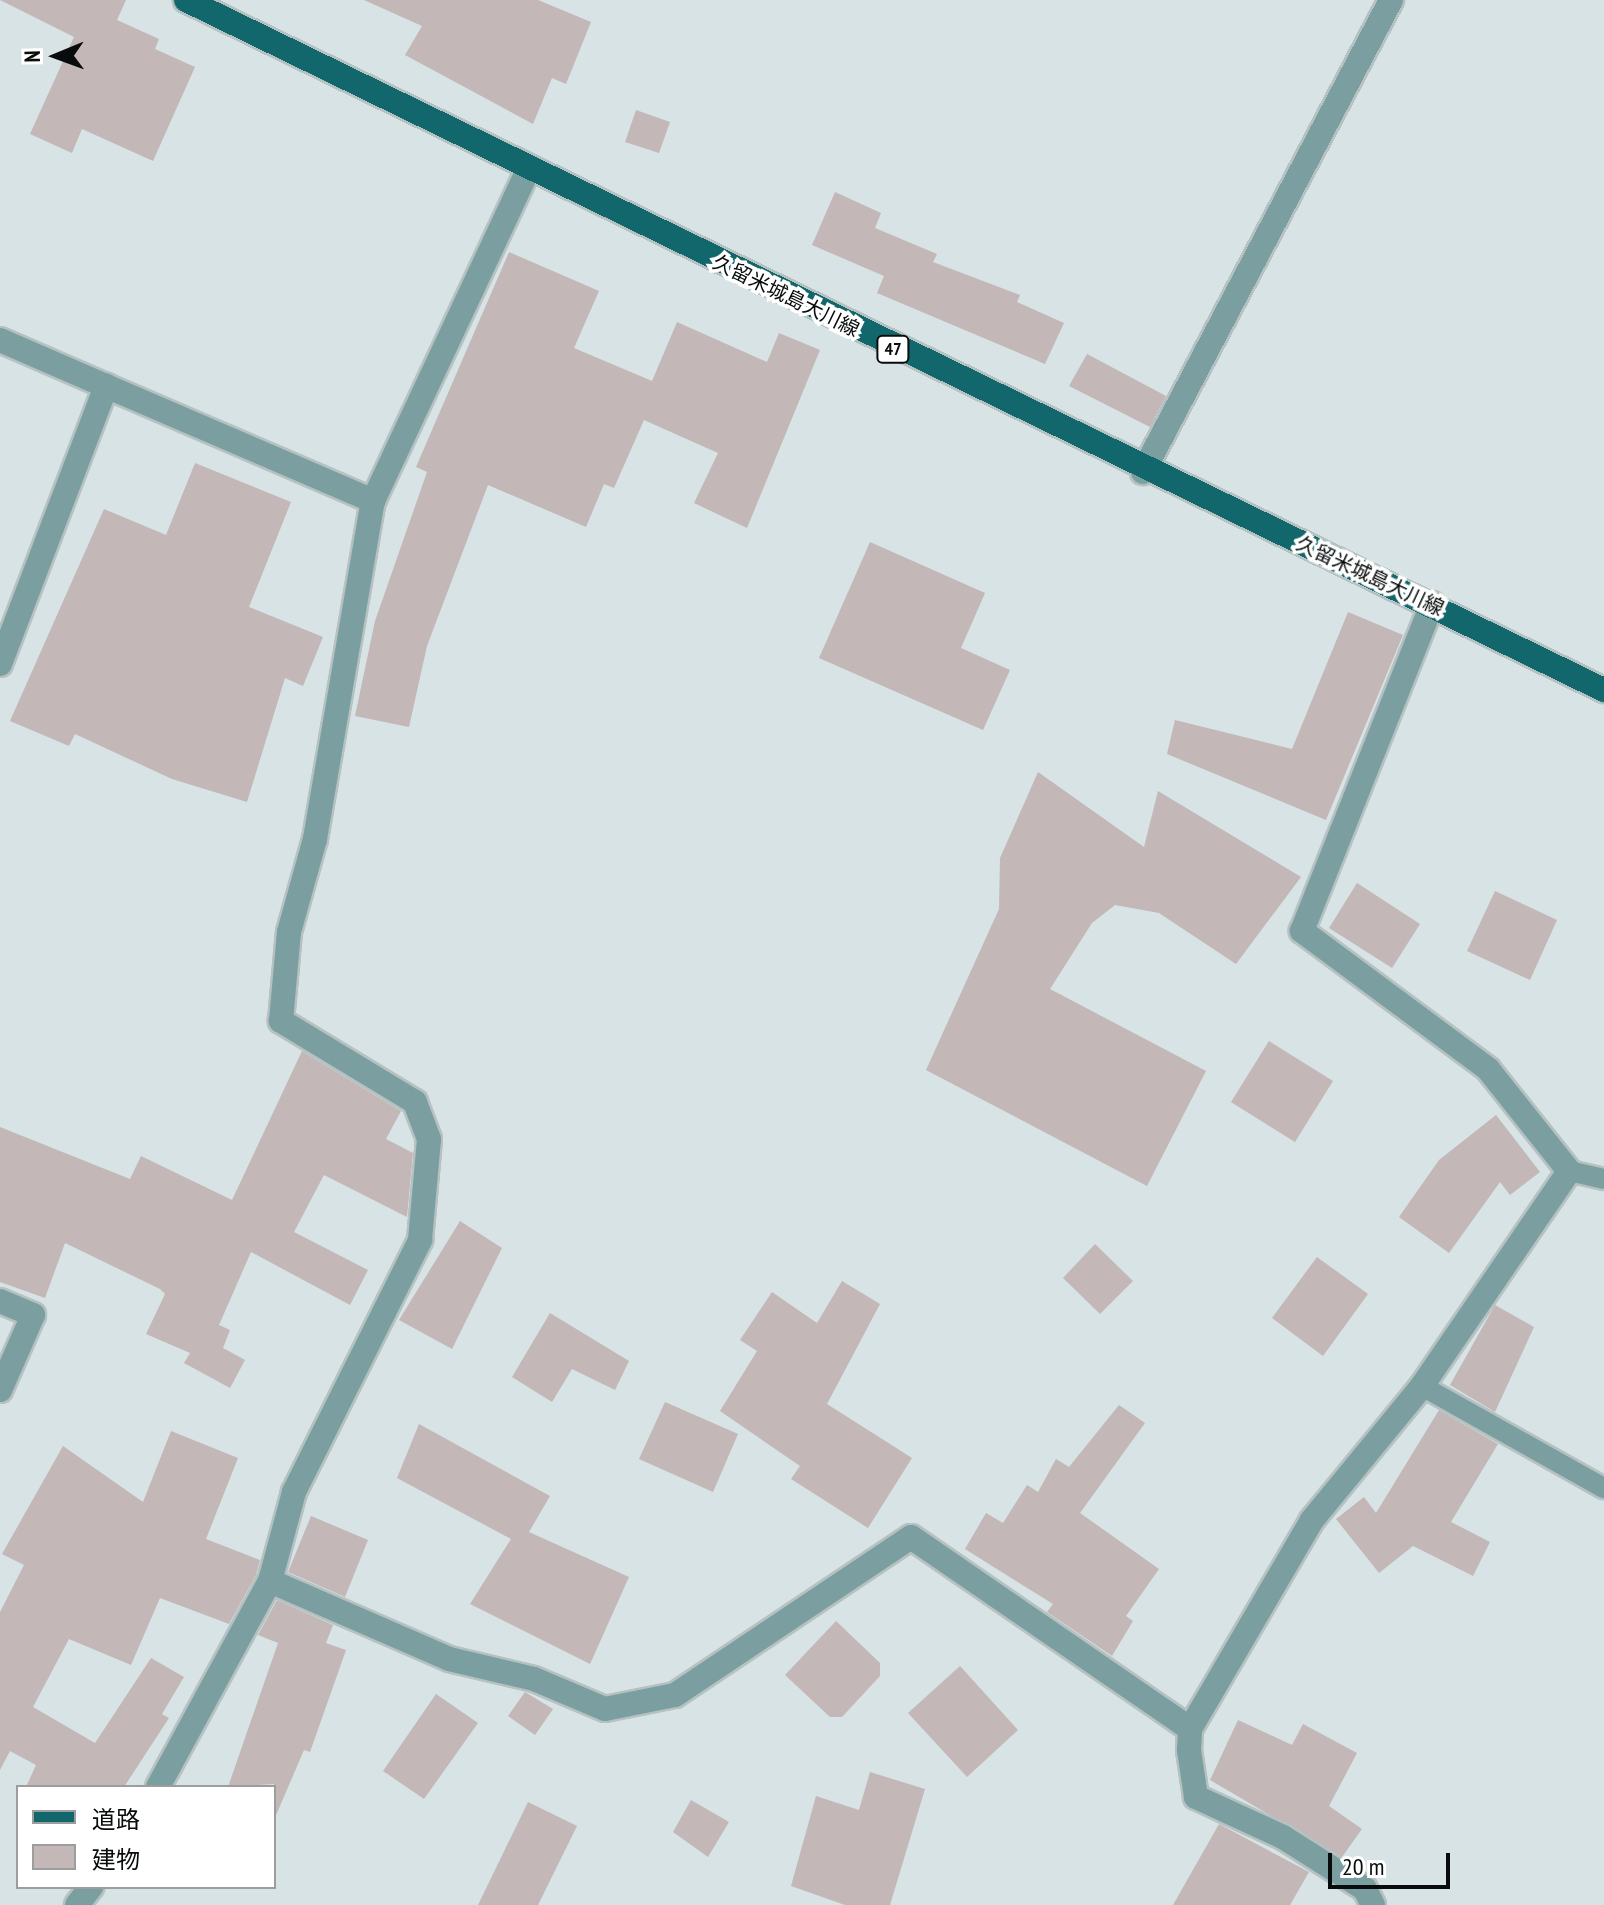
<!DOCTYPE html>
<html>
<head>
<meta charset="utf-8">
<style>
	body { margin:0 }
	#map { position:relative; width:1604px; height:1905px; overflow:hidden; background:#d7e3e4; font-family:"PT Sans Narrow","Noto Sans JP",sans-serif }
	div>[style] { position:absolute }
	.building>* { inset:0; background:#c3b7b7 }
	.roads { filter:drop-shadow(2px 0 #b6c1c1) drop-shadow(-2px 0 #b6c1c1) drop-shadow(0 2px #b6c1c1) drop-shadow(0 -2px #b6c1c1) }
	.lane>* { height:20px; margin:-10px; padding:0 10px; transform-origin:10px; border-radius:10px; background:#7b9fa1 }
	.street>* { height:24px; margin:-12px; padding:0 12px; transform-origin:12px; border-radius:12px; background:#7b9fa1 }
	.primary>* { height:24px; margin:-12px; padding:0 12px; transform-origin:12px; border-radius:12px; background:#11676c }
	span { translate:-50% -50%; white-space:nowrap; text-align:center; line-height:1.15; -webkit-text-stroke:7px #fff; paint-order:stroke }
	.shield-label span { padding:2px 6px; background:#fff; border:2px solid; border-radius:6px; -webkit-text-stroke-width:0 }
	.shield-label { font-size:18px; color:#080c0c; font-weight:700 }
	.street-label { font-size:20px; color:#080c0c }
	.legend { position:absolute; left:16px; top:1785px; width:260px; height:104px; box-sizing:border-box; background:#fff; border:2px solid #9c9e9e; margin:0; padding:10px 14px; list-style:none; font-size:24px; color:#080c0c }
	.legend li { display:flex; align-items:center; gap:16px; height:40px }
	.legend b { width:40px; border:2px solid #9c9e9e }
	.north { position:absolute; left:16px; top:16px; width:80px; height:80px; -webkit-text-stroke:6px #fff; paint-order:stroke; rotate:269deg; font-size:22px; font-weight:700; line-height:32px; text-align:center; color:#080c0c }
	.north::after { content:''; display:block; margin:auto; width:28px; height:36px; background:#080c0c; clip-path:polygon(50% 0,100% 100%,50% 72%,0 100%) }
	.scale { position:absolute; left:1328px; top:1853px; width:122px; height:36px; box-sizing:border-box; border:4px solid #080c0c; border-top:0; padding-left:10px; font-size:24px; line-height:28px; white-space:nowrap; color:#080c0c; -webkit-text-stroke:6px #fff; paint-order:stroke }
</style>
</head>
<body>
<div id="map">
	<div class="building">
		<div style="clip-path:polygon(0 0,126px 0,117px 20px,159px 39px,155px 49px,195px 67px,153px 161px,82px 129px,72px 153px,30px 134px,74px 37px)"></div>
		<div style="clip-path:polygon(364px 0,538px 0,591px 22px,566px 84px,552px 78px,533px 124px,405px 55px,422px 26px)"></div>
		<div style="clip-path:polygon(636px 110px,670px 122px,659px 153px,625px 142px)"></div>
		<div style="clip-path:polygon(835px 192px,881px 213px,875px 228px,937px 254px,933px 262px,1020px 295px,1017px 302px,1064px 323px,1045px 364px,877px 293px,884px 276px,812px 245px)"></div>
		<div style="clip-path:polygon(509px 252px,599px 291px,574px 348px,652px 381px,677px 322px,767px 362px,779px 333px,820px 350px,747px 528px,694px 503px,718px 453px,644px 420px,614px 488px,604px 484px,586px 527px,488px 485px,427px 646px,409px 727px,355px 716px,375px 621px,427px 472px,416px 467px)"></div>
		<div style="clip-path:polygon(1087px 354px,1166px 396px,1150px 427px,1069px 386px)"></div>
		<div style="clip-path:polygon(195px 463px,291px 502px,249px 607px,323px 637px,303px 686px,285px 678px,247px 802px,172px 779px,75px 734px,69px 746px,10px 721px,104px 509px,166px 535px)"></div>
		<div style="clip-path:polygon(870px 542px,985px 593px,961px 648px,1010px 670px,983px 730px,819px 658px)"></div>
		<div style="clip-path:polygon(1348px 612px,1403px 635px,1326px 820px,1167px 754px,1175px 720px,1292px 749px)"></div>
		<div style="clip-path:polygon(1038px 772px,1144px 847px,1158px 791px,1301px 877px,1236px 964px,1159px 913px,1115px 905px,1092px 923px,1050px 989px,1206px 1071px,1147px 1186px,926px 1070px,999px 909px,1000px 858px)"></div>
		<div style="clip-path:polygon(1357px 883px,1420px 924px,1392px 968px,1329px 928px)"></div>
		<div style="clip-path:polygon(1495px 891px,1557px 920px,1530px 980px,1467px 951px)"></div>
		<div style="clip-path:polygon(1269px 1041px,1333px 1081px,1295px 1142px,1231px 1102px)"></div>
		<div style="clip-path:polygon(302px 1051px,401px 1111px,386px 1139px,413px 1153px,407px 1217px,324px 1175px,294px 1232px,368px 1270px,350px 1305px,251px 1252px,219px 1325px,230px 1330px,223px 1348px,245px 1360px,230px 1388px,184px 1363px,190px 1353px,146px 1334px,165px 1294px,160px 1289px,65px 1243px,45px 1298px,0 1282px,0 1127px,130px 1179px,141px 1156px,232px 1200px)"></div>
		<div style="clip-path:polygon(1496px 1115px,1540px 1172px,1510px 1195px,1500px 1182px,1449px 1253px,1399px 1217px,1439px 1160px)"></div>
		<div style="clip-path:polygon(460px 1221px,502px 1248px,452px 1349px,399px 1320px)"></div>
		<div style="clip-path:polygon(1095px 1244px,1133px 1281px,1100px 1314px,1063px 1278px)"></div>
		<div style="clip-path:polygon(1317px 1257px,1368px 1294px,1323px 1356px,1272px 1318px)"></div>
		<div style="clip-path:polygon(842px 1281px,880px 1304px,827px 1404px,912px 1458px,868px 1528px,791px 1479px,800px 1466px,720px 1411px,757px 1351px,740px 1340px,772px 1292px,817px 1323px)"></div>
		<div style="clip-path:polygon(1495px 1305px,1534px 1327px,1495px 1412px,1450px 1385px)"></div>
		<div style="clip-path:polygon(550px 1313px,629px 1361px,615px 1390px,572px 1369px,552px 1402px,512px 1377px)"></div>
		<div style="clip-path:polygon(665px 1402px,738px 1434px,713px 1492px,639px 1459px)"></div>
		<div style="clip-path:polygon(1119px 1405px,1145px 1423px,1080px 1513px,1159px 1569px,1126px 1616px,1133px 1621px,1112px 1656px,1047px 1612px,1053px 1604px,965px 1549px,986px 1513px,1003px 1523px,1027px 1485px,1038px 1492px,1056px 1459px,1069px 1467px)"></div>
		<div style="clip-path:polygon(1439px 1410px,1498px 1444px,1451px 1522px,1490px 1542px,1473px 1576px,1413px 1546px,1379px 1573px,1336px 1519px,1364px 1497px,1376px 1513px)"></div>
		<div style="clip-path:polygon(419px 1424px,550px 1496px,529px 1532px,629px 1577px,590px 1664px,470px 1604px,511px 1539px,397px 1478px)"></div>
		<div style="clip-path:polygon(171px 1431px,238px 1458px,206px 1539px,260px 1560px,256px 1575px,229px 1624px,160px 1598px,131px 1665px,69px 1639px,33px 1707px,95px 1743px,151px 1658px,184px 1677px,162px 1714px,169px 1718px,124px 1787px,26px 1787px,36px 1765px,10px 1751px,0 1770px,0 1612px,24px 1565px,2px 1554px,63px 1446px,143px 1502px)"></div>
		<div style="clip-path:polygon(311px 1516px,368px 1540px,345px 1597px,288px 1572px)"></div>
		<div style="clip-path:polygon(277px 1600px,333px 1625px,326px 1643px,346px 1650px,310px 1752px,304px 1750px,274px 1820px,274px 1784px,228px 1787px,278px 1643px,258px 1635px)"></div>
		<div style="clip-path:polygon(836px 1621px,880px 1663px,880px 1676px,842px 1717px,830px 1717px,785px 1675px)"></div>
		<div style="clip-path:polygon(960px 1666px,1018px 1730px,967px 1777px,908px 1713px)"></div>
		<div style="clip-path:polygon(525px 1692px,553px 1709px,535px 1735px,508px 1716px)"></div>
		<div style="clip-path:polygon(436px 1694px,478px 1723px,424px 1799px,383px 1771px)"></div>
		<div style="clip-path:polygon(1238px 1720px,1292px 1745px,1303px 1724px,1357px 1753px,1329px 1806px,1362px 1829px,1342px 1857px,1210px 1780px)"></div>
		<div style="clip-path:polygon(870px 1772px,925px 1789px,890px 1905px,845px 1905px,791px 1886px,816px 1796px,859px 1810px)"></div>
		<div style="clip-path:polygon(691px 1800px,729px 1822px,708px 1857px,673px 1832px)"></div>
		<div style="clip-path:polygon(528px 1802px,577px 1826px,538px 1905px,478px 1905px)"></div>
		<div style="clip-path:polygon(1219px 1824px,1309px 1872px,1290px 1905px,1173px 1905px)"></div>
	</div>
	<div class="roads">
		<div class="lane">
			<div style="left:1569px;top:1171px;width:36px;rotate:13deg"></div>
			<div style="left:1422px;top:1386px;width:209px;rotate:29.3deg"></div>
		</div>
		<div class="street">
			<div style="left:0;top:340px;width:116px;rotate:23.5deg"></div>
			<div style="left:1143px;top:472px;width:533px;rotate:-62.28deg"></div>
			<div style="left:0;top:664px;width:298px;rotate:-69.1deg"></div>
			<div style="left:106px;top:386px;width:291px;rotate:23.3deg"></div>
			<div style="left:0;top:1301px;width:36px;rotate:23deg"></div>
			<div style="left:33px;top:1315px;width:82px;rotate:113.7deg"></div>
			<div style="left:270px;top:1581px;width:195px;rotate:23.5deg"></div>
			<div style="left:449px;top:1659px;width:87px;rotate:13.2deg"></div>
			<div style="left:534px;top:1679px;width:77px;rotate:22.9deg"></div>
			<div style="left:605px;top:1709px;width:71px;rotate:-11.3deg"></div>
			<div style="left:675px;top:1695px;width:284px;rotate:-33.8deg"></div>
			<div style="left:911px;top:1537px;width:339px;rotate:34.5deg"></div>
			<div style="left:158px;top:1787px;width:234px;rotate:-61.5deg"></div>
			<div style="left:270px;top:1581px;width:92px;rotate:-74.9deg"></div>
			<div style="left:294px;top:1492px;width:282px;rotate:-63.4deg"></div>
			<div style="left:420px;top:1240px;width:101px;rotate:-84.9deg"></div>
			<div style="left:429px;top:1139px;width:40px;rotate:-111deg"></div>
			<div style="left:415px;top:1102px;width:157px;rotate:-148.8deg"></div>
			<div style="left:281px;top:1021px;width:89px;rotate:-84.9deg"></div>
			<div style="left:289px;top:932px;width:97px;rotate:-74.4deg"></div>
			<div style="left:315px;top:839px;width:343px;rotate:-80.3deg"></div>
			<div style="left:373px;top:501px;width:365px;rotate:-64.9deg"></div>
			<div style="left:77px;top:1905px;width:23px;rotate:-52deg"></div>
			<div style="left:1373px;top:1905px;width:18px;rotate:-117deg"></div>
			<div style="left:1365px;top:1889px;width:97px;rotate:-147.6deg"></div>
			<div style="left:1283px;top:1837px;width:96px;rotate:-155.3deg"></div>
			<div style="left:1196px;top:1797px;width:48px;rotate:-98.5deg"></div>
			<div style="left:1189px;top:1750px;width:21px;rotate:-87deg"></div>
			<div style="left:1190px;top:1729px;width:242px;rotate:-59.7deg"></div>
			<div style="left:1312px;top:1520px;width:173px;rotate:-50.6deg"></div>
			<div style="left:1422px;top:1386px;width:260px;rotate:-55.6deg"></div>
			<div style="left:1569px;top:1171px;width:130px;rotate:-128.5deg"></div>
			<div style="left:1488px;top:1069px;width:232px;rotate:-143.4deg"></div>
			<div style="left:1302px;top:931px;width:352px;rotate:-68.3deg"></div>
		</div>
		<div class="primary">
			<div style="left:186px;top:0;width:1577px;rotate:25.95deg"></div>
		</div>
	</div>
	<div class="shield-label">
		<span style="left:893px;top:349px">47</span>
	</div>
	<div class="street-label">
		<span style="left:786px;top:296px;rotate:26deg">久留米城島大川線</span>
		<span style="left:1370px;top:576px;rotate:25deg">久留米城島大川線</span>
	</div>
	<ul class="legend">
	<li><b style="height:10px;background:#11676c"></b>道路</li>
	<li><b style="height:22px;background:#c3b7b7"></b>建物</li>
	</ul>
	<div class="north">N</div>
	<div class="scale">20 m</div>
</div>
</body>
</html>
